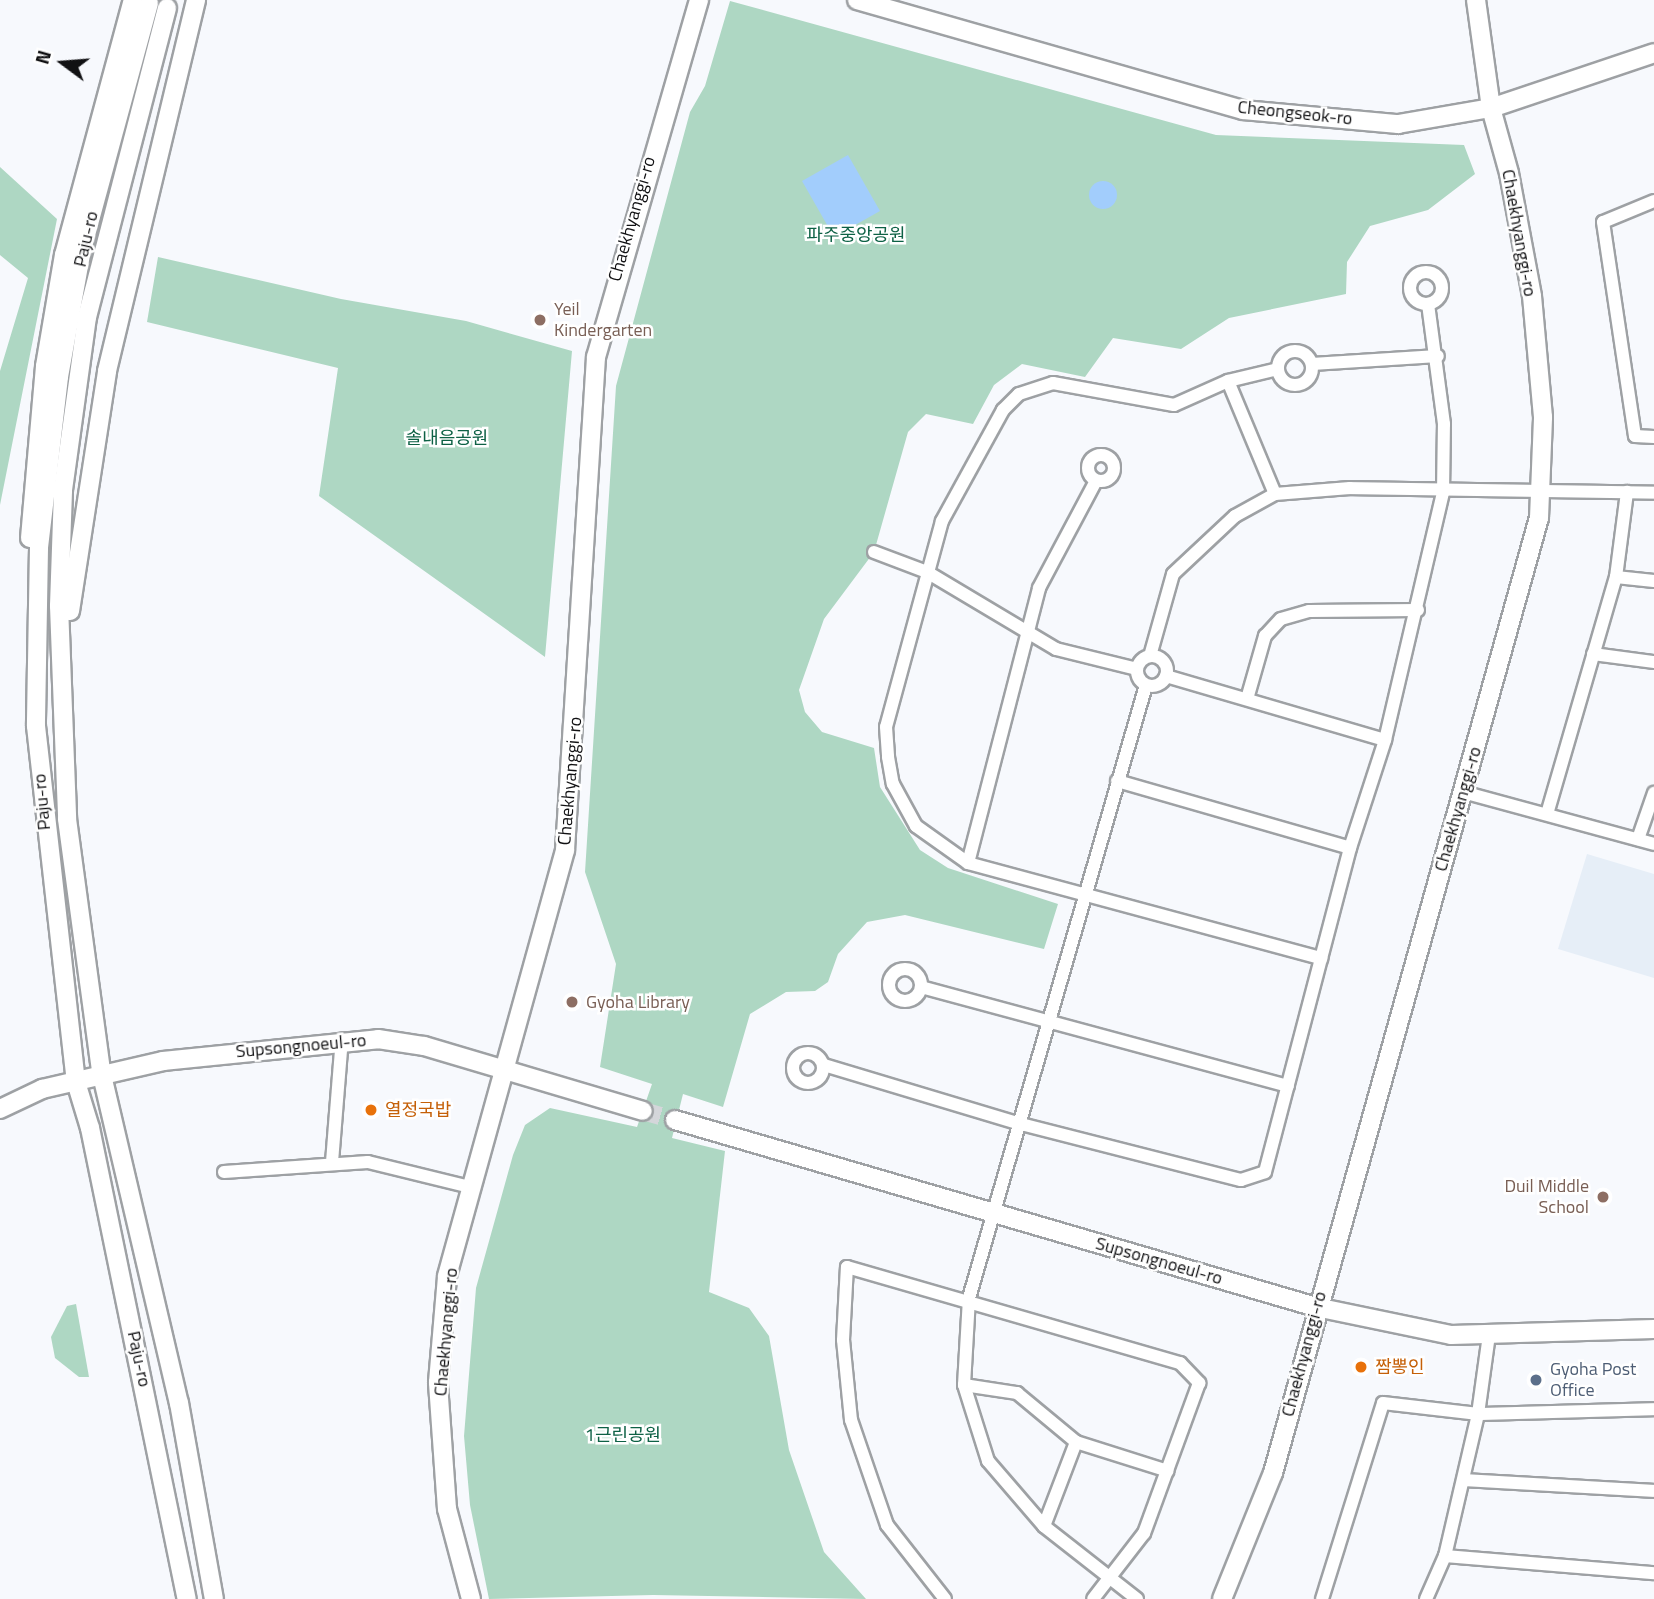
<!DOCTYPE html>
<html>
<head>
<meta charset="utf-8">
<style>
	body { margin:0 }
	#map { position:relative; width:1654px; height:1599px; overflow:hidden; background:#f7f9fd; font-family:"Titillium Web","Noto Sans KR",sans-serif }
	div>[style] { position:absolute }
	.built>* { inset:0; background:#e6eef7 }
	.green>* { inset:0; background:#aed7c3 }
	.water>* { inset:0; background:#a2cdfc }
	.round { border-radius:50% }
	.secondary-tunnel>* { height:18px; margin-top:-9px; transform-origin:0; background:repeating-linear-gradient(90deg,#d4d6da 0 18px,transparent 0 27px) }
	.roads { filter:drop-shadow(2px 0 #9ea1a4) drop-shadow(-2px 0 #9ea1a4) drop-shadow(0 2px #9ea1a4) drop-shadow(0 -2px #9ea1a4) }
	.street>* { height:12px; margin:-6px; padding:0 6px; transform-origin:6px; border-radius:6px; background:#fff }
	.street>.ring { margin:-6px; padding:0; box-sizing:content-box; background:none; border:12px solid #fff; border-radius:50% }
	.secondary>* { height:18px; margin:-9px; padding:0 9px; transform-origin:9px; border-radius:9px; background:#fff }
	.dots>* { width:19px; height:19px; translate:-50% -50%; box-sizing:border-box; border:4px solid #fff; border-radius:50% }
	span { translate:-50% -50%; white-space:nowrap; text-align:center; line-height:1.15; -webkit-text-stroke:5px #fff; paint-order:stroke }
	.street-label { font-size:18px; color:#111113 }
	.park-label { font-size:18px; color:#0d6145 }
	.education-label { font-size:18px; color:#785e54 }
	.left { translate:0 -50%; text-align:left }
	.right { translate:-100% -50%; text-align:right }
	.food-label { font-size:18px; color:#c56008 }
	.service-label { font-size:18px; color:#4e5e75 }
	.north { position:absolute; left:28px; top:28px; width:70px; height:70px; -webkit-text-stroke:5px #fff; paint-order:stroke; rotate:286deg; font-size:19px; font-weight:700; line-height:28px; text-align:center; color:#111113 }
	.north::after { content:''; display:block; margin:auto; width:24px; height:32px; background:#111113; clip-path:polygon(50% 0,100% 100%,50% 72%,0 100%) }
</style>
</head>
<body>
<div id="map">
	<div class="built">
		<div style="clip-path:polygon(1587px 854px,1654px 874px,1654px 978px,1558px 949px)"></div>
	</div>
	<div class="green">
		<div style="clip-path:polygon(730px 1px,1216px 135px,1464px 145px,1475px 174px,1428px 210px,1370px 226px,1347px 262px,1346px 294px,1229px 318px,1181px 349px,1113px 338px,1085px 377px,1022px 364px,994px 385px,973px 424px,926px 414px,908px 432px,874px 552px,824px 619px,799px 690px,805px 712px,822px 732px,874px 748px,880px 787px,920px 850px,948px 868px,1058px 904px,1044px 949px,905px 915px,867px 922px,838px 954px,828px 982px,815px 991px,786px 992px,750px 1014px,723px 1107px,683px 1094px,672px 1138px,725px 1151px,709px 1292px,749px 1308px,769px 1336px,789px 1450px,824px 1552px,866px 1599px,653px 1595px,489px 1599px,470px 1505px,464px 1436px,476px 1288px,513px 1155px,525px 1125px,550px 1108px,637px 1127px,652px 1084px,600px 1067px,616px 964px,585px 872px,616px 386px,690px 112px,705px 86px)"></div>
		<div style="clip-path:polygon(0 167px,57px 219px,0 505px,0 371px,28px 278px,0 255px)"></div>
		<div style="clip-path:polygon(158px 257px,341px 299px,466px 321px,572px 351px,545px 657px,319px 496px,338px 368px,147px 322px)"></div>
		<div style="clip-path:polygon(76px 1304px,89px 1377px,79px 1377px,55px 1358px,51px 1337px,67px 1306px)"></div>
	</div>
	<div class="water">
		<div style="clip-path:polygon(848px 155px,880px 211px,834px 237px,802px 181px)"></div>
		<div class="round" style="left:1089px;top:181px;width:28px;height:28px"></div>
	</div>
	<div class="secondary-tunnel">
		<div style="left:643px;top:1111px;width:33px;rotate:16deg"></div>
	</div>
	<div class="roads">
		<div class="street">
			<div style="left:1654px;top:201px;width:55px;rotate:157.6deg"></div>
			<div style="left:1603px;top:222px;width:216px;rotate:81.5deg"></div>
			<div style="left:1635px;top:436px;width:19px;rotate:3deg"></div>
			<div class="ring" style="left:1410px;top:272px;width:20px;height:20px"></div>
			<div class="ring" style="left:1278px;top:351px;width:22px;height:22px"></div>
			<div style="left:1312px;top:364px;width:126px;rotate:-3.6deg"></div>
			<div style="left:1278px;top:369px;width:51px;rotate:166.5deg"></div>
			<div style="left:1228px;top:381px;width:59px;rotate:156deg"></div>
			<div style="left:1174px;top:405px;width:123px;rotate:-169.7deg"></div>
			<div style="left:1053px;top:383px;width:36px;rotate:162deg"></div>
			<div style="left:1019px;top:394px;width:23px;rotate:135deg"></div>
			<div style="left:1003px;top:410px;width:127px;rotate:118.8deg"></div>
			<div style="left:942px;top:521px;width:213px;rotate:105.2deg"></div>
			<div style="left:886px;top:727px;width:30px;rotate:86deg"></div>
			<div style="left:888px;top:757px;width:27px;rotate:80deg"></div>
			<div style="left:893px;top:784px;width:48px;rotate:61.3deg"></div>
			<div style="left:916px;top:826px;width:64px;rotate:35.4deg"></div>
			<div style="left:968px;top:863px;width:366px;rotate:15.1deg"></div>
			<div style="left:1228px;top:381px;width:122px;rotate:67.4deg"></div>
			<div class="ring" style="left:1088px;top:455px;width:14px;height:14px"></div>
			<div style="left:874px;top:552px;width:57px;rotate:20.7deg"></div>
			<div style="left:927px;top:572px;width:150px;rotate:30.8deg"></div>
			<div style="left:1056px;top:649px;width:83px;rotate:13.9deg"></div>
			<div style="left:1616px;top:577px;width:38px;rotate:6deg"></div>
			<div style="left:1593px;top:654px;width:62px;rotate:7.5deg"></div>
			<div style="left:1150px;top:656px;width:85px;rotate:-74.3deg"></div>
			<div style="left:1173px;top:574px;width:85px;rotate:-43.1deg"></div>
			<div style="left:1235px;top:516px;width:46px;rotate:-28.8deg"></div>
			<div style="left:1275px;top:494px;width:75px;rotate:-4.6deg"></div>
			<div style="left:1350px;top:488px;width:304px;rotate:0.9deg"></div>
			<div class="ring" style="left:1137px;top:656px;width:18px;height:18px"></div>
			<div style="left:1166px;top:676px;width:228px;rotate:16.3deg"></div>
			<div style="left:1247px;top:699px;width:66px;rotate:-74.1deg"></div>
			<div style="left:1265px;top:636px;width:23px;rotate:-47deg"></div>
			<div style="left:1281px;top:619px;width:29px;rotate:-16deg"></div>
			<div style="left:1309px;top:611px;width:109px;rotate:-0.5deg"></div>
			<div style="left:1117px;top:781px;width:242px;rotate:16deg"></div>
			<div style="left:1463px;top:792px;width:198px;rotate:15.2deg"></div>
			<div style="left:1547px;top:814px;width:247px;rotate:-73.8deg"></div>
			<div style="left:1616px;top:577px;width:86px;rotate:-82.6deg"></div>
			<div style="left:1638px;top:839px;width:49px;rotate:-70.8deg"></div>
			<div style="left:968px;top:863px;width:284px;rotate:-75.5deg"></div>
			<div style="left:1039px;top:588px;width:121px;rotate:-62deg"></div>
			<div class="ring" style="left:889px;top:969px;width:20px;height:20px"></div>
			<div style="left:921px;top:987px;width:380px;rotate:15.1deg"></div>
			<div class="ring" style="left:793px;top:1053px;width:18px;height:18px"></div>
			<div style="left:824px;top:1065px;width:206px;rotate:16.7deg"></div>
			<div style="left:1021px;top:1124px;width:227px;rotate:14.3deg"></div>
			<div style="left:1241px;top:1180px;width:25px;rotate:-18deg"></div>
			<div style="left:1265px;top:1172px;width:335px;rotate:-75.3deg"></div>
			<div style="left:1350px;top:848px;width:114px;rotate:-72deg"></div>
			<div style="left:1385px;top:740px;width:254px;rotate:-76.8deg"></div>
			<div style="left:1443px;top:493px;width:69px;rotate:-89.2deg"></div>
			<div style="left:1444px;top:424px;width:121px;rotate:-97.6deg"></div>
			<div style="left:332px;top:1162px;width:123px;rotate:-85.4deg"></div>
			<div style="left:224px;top:1172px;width:144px;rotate:-4deg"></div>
			<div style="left:368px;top:1162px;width:105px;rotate:13.8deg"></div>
			<div style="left:964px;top:1385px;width:54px;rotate:8.6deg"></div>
			<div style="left:1017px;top:1393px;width:77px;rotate:39.7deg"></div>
			<div style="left:1076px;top:1442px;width:96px;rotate:17.5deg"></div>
			<div style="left:1465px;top:1480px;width:189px;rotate:3.3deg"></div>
			<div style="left:1044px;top:1526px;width:90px;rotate:-69.1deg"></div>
			<div style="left:1445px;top:1556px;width:210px;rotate:4.7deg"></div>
			<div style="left:945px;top:1599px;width:94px;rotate:-128.1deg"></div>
			<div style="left:887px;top:1525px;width:111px;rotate:-108.9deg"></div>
			<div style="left:851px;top:1420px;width:80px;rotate:-95.7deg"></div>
			<div style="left:843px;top:1340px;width:73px;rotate:-86.9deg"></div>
			<div style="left:847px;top:1267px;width:347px;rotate:16.1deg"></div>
			<div style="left:1180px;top:1363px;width:28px;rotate:46deg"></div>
			<div style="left:1199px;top:1383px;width:160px;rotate:110.1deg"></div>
			<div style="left:1144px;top:1533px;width:83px;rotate:127.7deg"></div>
			<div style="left:1137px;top:1599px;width:118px;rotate:-141.9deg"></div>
			<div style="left:1044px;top:1526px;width:86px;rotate:-130.7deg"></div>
			<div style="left:988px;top:1461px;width:80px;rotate:-107.5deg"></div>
			<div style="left:964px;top:1385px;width:87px;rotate:-86.7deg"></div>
			<div style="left:969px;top:1298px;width:638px;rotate:-73.89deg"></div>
			<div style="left:1322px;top:1599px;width:205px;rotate:-72.7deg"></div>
			<div style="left:1383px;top:1403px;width:96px;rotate:6.6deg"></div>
			<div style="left:1478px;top:1414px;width:80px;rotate:-82.1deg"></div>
			<div style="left:1426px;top:1599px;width:47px;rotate:-66.2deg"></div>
			<div style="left:1445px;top:1556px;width:146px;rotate:-76.9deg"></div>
			<div style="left:1478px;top:1414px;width:176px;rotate:-1.6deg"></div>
		</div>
		<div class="secondary">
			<div style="left:857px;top:0;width:401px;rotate:15.9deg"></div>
			<div style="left:1243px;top:110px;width:156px;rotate:5.2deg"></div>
			<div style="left:1398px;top:124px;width:94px;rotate:-9.8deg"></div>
			<div style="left:1491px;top:108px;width:172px;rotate:-18.6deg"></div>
			<div style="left:149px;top:3px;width:255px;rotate:105.2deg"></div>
			<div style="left:82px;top:249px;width:130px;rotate:100.2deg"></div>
			<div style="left:59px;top:377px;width:172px;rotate:96.7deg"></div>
			<div style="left:39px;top:548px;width:178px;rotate:91deg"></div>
			<div style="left:36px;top:726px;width:358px;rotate:83.6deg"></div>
			<div style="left:76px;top:1082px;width:48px;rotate:73.1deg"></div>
			<div style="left:90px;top:1128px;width:481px;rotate:78.4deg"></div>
			<div style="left:167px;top:8px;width:319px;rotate:104.5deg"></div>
			<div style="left:87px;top:317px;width:176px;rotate:97.9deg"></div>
			<div style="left:63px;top:491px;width:115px;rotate:92deg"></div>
			<div style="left:59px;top:606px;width:213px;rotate:87.8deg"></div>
			<div style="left:67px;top:819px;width:254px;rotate:82.3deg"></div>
			<div style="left:101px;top:1071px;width:341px;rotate:76.8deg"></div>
			<div style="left:179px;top:1403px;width:199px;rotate:79.9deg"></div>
			<div style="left:30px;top:538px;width:173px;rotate:-85deg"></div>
			<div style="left:45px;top:366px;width:113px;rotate:-80.3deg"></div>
			<div style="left:64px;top:255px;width:264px;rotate:-74.9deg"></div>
			<div style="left:70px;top:611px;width:243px;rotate:-81.2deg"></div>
			<div style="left:107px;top:371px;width:382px;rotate:-76.5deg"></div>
			<div style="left:0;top:1109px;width:47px;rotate:-25.5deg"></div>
			<div style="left:42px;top:1089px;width:124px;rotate:-13deg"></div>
			<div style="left:163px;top:1061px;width:216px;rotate:-5.8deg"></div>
			<div style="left:378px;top:1039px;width:47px;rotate:8.7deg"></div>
			<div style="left:424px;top:1046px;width:228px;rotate:16.5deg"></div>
			<div style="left:675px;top:1120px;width:668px;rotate:16.26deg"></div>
			<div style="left:1316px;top:1307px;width:138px;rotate:11.7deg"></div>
			<div style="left:1451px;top:1335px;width:203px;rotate:-1.7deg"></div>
			<div style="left:471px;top:1599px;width:93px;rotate:-104.9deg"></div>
			<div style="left:447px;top:1509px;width:127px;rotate:-94.1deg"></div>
			<div style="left:438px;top:1382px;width:106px;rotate:-85.1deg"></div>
			<div style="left:447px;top:1276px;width:442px;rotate:-74.5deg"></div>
			<div style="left:565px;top:850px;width:494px;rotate:-86.4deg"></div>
			<div style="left:596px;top:357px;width:372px;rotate:-73.9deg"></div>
			<div style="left:1222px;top:1599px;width:136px;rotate:-68deg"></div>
			<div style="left:1273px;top:1473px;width:991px;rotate:-74.44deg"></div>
			<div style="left:1539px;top:518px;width:101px;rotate:-87.7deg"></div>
			<div style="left:1543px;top:417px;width:121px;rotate:-95.2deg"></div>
			<div style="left:1532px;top:296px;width:125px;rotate:-100.6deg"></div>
			<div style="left:1509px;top:173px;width:67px;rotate:-105.5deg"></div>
			<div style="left:1491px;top:108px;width:109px;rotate:-97.9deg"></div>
		</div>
	</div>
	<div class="dots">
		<div style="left:540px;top:320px;background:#8d6e63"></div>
		<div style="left:572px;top:1002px;background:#8d6e63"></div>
		<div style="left:371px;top:1110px;background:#e8710a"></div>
		<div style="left:1603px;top:1197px;background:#8d6e63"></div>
		<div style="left:1361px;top:1367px;background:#e8710a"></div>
		<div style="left:1536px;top:1380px;background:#5c6f8a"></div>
	</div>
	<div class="street-label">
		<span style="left:1295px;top:113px;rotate:6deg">Cheongseok-ro</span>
		<span style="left:632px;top:219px;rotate:-74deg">Chaekhyanggi-ro</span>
		<span style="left:1519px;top:233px;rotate:80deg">Chaekhyanggi-ro</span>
		<span style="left:86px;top:239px;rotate:-77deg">Paju-ro</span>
		<span style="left:570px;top:781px;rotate:-85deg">Chaekhyanggi-ro</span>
		<span style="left:42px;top:802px;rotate:-95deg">Paju-ro</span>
		<span style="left:1458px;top:809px;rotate:-74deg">Chaekhyanggi-ro</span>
		<span style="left:301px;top:1046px;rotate:-5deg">Supsongnoeul-ro</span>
		<span style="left:1159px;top:1261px;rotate:16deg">Supsongnoeul-ro</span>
		<span style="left:446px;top:1332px;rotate:-85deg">Chaekhyanggi-ro</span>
		<span style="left:1304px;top:1354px;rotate:-75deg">Chaekhyanggi-ro</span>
		<span style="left:139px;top:1359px;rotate:78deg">Paju-ro</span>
	</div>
	<div class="park-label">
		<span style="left:856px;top:235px">파주중앙공원</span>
		<span style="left:447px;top:438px">솔내음공원</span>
		<span style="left:623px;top:1435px">1근린공원</span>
	</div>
	<div class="education-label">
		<span class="left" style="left:554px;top:320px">Yeil<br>Kindergarten</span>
		<span class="left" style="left:586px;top:1002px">Gyoha Library</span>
		<span class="right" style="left:1589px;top:1197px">Duil Middle<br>School</span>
	</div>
	<div class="food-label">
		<span class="left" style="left:385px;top:1110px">열정국밥</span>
		<span class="left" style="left:1375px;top:1367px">짬뽕인</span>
	</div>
	<div class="service-label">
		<span class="left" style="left:1550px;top:1380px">Gyoha Post<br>Office</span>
	</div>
	<div class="north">N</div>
</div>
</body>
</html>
